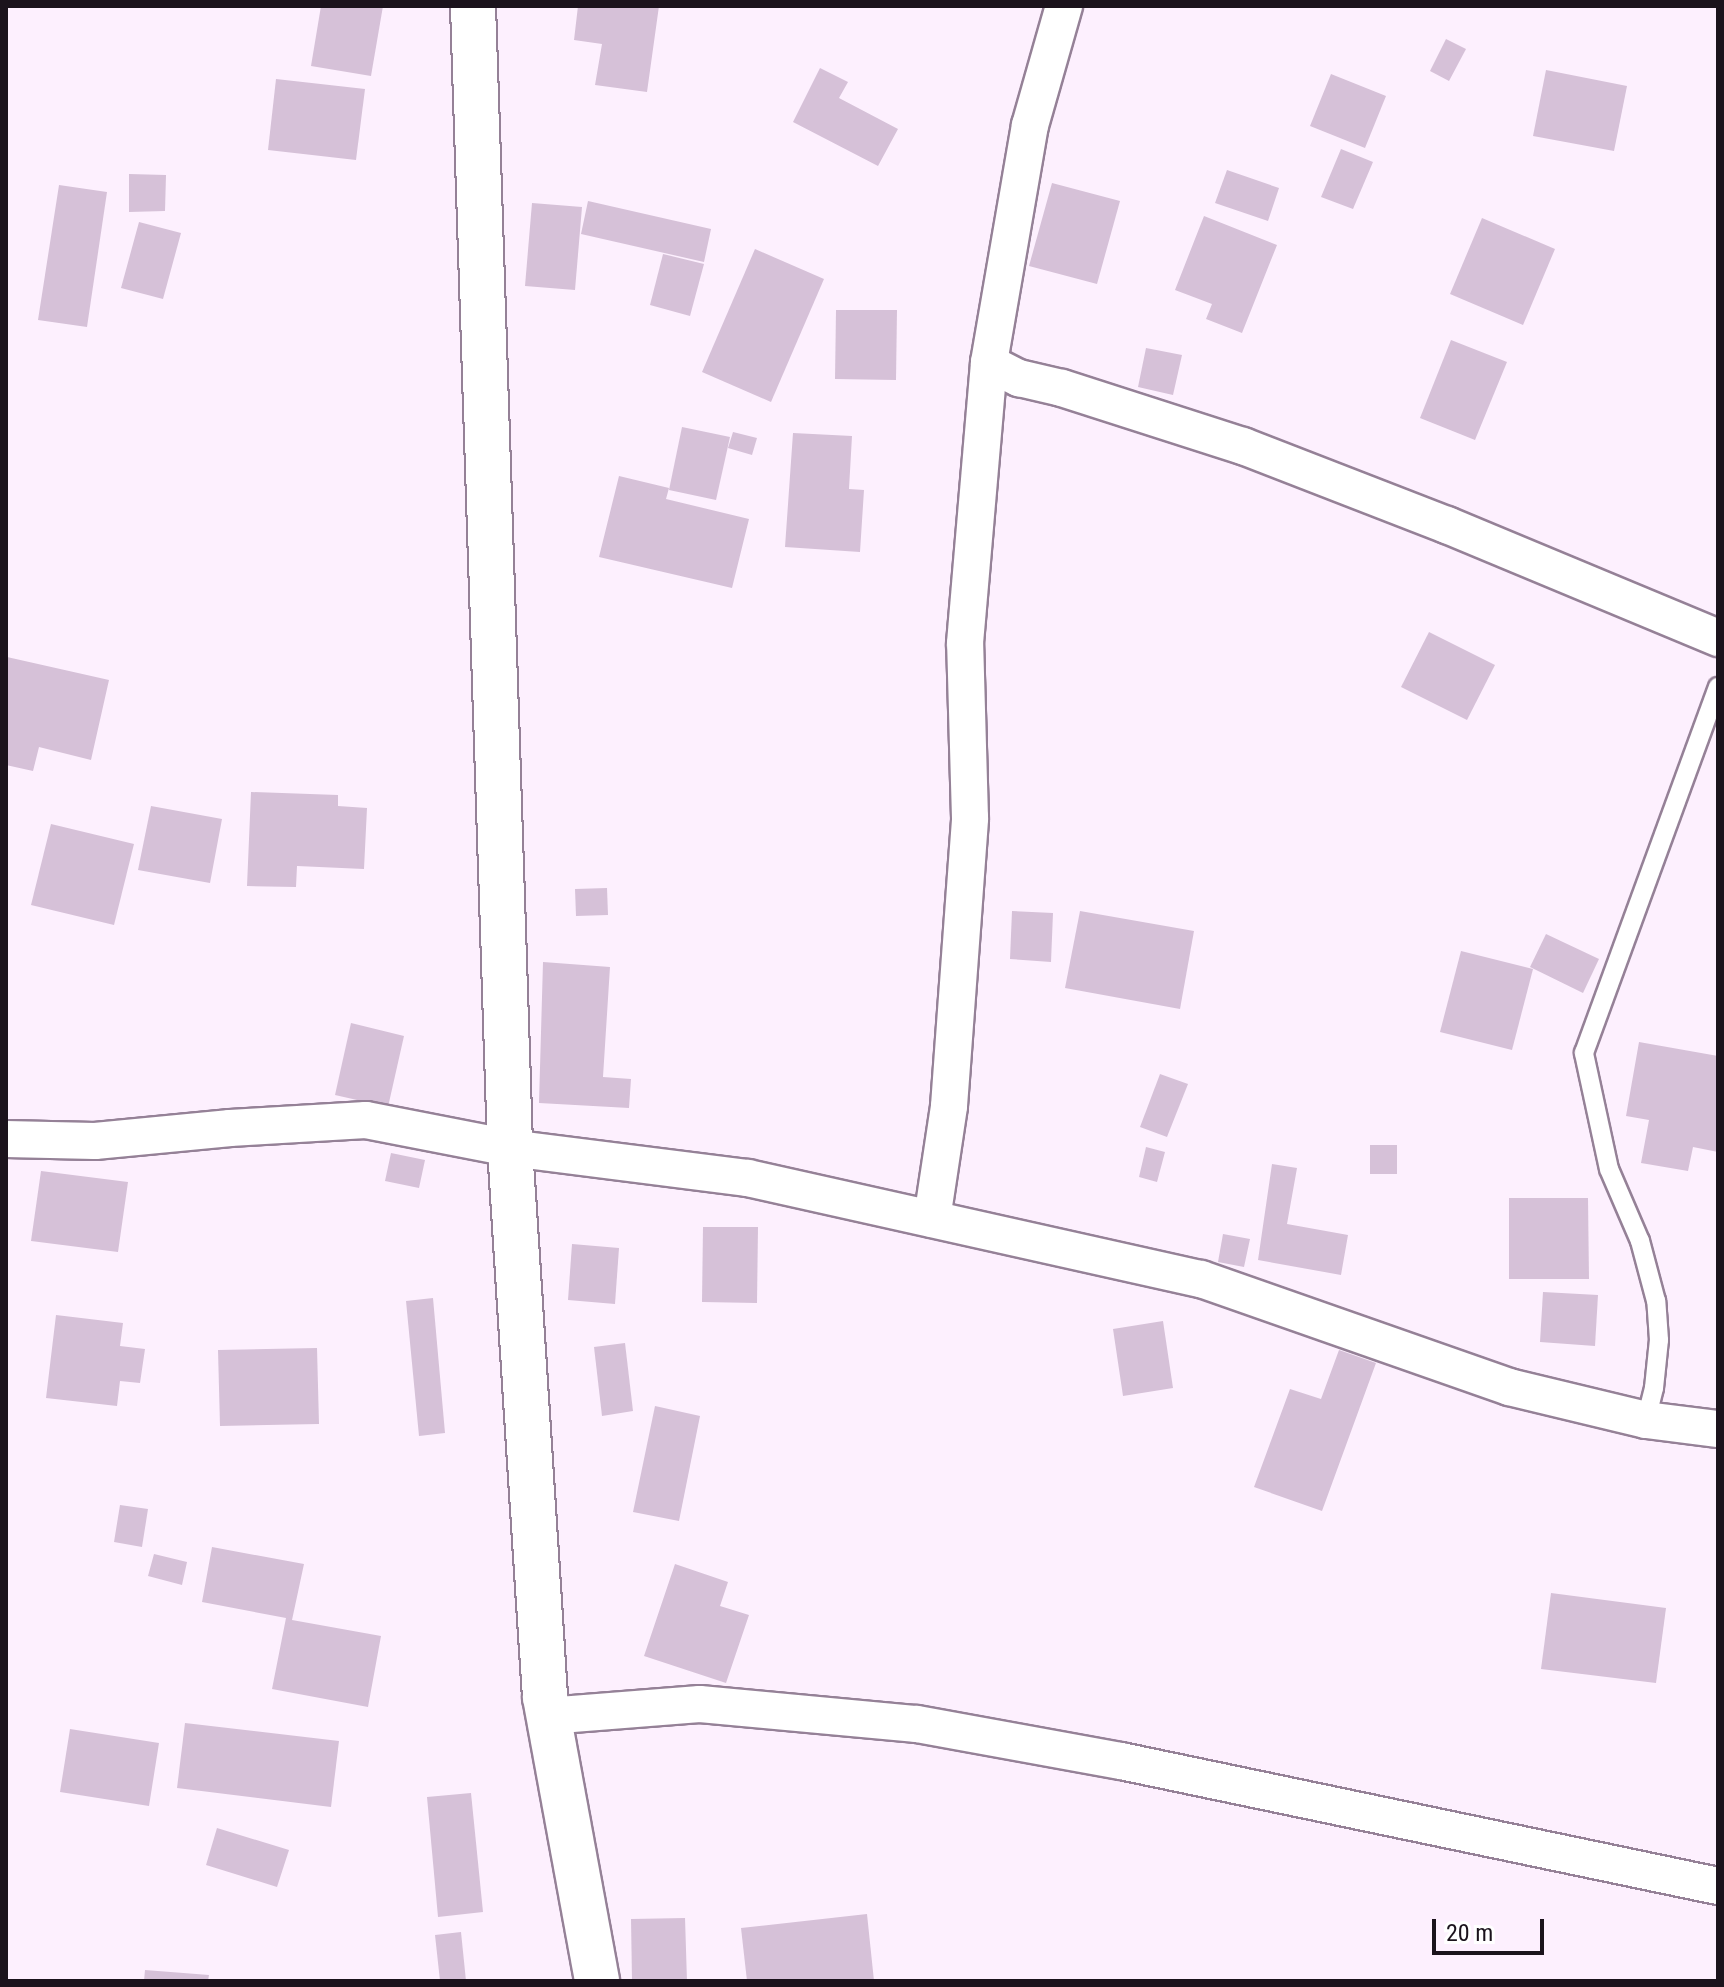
<!DOCTYPE html>
<html>
<head>
<meta charset="utf-8">
<style>
	body { margin:0 }
	#map { position:relative; width:1724px; height:1987px; overflow:hidden; background:#fdf0fe; font-family:"Roboto Condensed",sans-serif }
	div>[style] { position:absolute }
	.building>* { inset:0; background:#d6c1d8 }
	.roads { filter:drop-shadow(2px 0 #958197) drop-shadow(-2px 0 #958197) drop-shadow(0 2px #958197) drop-shadow(0 -2px #958197) }
	.lane>* { height:18px; margin:-9px; padding:0 9px; transform-origin:9px; border-radius:9px; background:#fff }
	.street>* { height:36px; margin:-18px; padding:0 18px; transform-origin:18px; border-radius:18px; background:#fff }
	.secondary>* { height:44px; margin:-22px; padding:0 22px; transform-origin:22px; border-radius:22px; background:#fff }
	span { translate:-50% -50%; white-space:nowrap; text-align:center; line-height:1.15; -webkit-text-stroke:8px #fff; paint-order:stroke }
	.frame { position:absolute; inset:0; border:8px solid #1b131c; pointer-events:none }
	.scale { position:absolute; left:1432px; top:1919px; width:112px; height:36px; box-sizing:border-box; border:4px solid #1b131c; border-top:0; padding-left:10px; font-size:24px; line-height:28px; white-space:nowrap; color:#1b131c; -webkit-text-stroke:6px #fff; paint-order:stroke }
</style>
</head>
<body>
<div id="map">
	<div class="building">
		<div style="clip-path:polygon(321px 6px,383px 6px,371px 76px,311px 66px)"></div>
		<div style="clip-path:polygon(578px 6px,659px 6px,647px 92px,595px 85px,602px 44px,574px 40px)"></div>
		<div style="clip-path:polygon(1446px 39px,1466px 49px,1449px 81px,1430px 71px)"></div>
		<div style="clip-path:polygon(820px 68px,848px 82px,839px 98px,898px 129px,878px 166px,793px 122px)"></div>
		<div style="clip-path:polygon(1546px 70px,1627px 86px,1614px 151px,1533px 136px)"></div>
		<div style="clip-path:polygon(1331px 74px,1386px 96px,1365px 148px,1310px 126px)"></div>
		<div style="clip-path:polygon(276px 79px,365px 89px,356px 160px,268px 150px)"></div>
		<div style="clip-path:polygon(1341px 149px,1373px 162px,1353px 209px,1321px 197px)"></div>
		<div style="clip-path:polygon(1227px 170px,1279px 188px,1268px 221px,1215px 203px)"></div>
		<div style="clip-path:polygon(129px 174px,166px 175px,165px 211px,129px 212px)"></div>
		<div style="clip-path:polygon(1052px 183px,1120px 201px,1097px 284px,1029px 266px)"></div>
		<div style="clip-path:polygon(59px 185px,107px 192px,87px 327px,38px 320px)"></div>
		<div style="clip-path:polygon(588px 201px,711px 229px,704px 262px,581px 234px)"></div>
		<div style="clip-path:polygon(532px 203px,582px 207px,575px 290px,525px 286px)"></div>
		<div style="clip-path:polygon(1204px 216px,1277px 245px,1242px 333px,1206px 319px,1212px 304px,1175px 290px)"></div>
		<div style="clip-path:polygon(1482px 218px,1555px 249px,1523px 325px,1450px 294px)"></div>
		<div style="clip-path:polygon(139px 222px,181px 233px,163px 299px,121px 288px)"></div>
		<div style="clip-path:polygon(755px 249px,824px 279px,771px 402px,702px 372px)"></div>
		<div style="clip-path:polygon(663px 254px,704px 264px,690px 316px,650px 305px)"></div>
		<div style="clip-path:polygon(836px 310px,897px 310px,896px 380px,835px 379px)"></div>
		<div style="clip-path:polygon(1451px 340px,1507px 362px,1475px 440px,1420px 418px)"></div>
		<div style="clip-path:polygon(1146px 348px,1182px 355px,1173px 395px,1138px 387px)"></div>
		<div style="clip-path:polygon(682px 427px,730px 437px,716px 500px,669px 490px)"></div>
		<div style="clip-path:polygon(733px 432px,757px 438px,752px 455px,728px 448px)"></div>
		<div style="clip-path:polygon(793px 433px,852px 436px,849px 489px,864px 490px,860px 552px,785px 547px)"></div>
		<div style="clip-path:polygon(619px 476px,669px 488px,666px 499px,749px 519px,732px 588px,599px 557px)"></div>
		<div style="clip-path:polygon(1429px 632px,1495px 665px,1467px 720px,1401px 687px)"></div>
		<div style="clip-path:polygon(7px 657px,109px 680px,91px 760px,39px 747px,33px 771px,6px 765px)"></div>
		<div style="clip-path:polygon(251px 792px,338px 795px,338px 806px,367px 808px,364px 869px,297px 866px,296px 887px,247px 886px)"></div>
		<div style="clip-path:polygon(151px 806px,222px 819px,210px 883px,138px 870px)"></div>
		<div style="clip-path:polygon(51px 824px,134px 844px,114px 925px,31px 905px)"></div>
		<div style="clip-path:polygon(607px 888px,608px 915px,576px 916px,575px 889px)"></div>
		<div style="clip-path:polygon(1012px 911px,1053px 913px,1051px 962px,1010px 959px)"></div>
		<div style="clip-path:polygon(1080px 911px,1194px 931px,1180px 1009px,1065px 988px)"></div>
		<div style="clip-path:polygon(1546px 934px,1599px 959px,1583px 993px,1530px 967px)"></div>
		<div style="clip-path:polygon(1461px 951px,1533px 969px,1512px 1050px,1440px 1032px)"></div>
		<div style="clip-path:polygon(543px 962px,610px 967px,603px 1077px,631px 1079px,629px 1108px,539px 1103px)"></div>
		<div style="clip-path:polygon(351px 1023px,404px 1036px,388px 1107px,335px 1095px)"></div>
		<div style="clip-path:polygon(1639px 1042px,1718px 1056px,1718px 1152px,1693px 1147px,1688px 1171px,1641px 1163px,1649px 1120px,1626px 1116px)"></div>
		<div style="clip-path:polygon(1160px 1074px,1188px 1084px,1167px 1137px,1140px 1127px)"></div>
		<div style="clip-path:polygon(1370px 1145px,1397px 1145px,1397px 1174px,1370px 1174px)"></div>
		<div style="clip-path:polygon(1146px 1147px,1165px 1152px,1157px 1182px,1139px 1177px)"></div>
		<div style="clip-path:polygon(391px 1153px,425px 1160px,419px 1188px,385px 1181px)"></div>
		<div style="clip-path:polygon(1272px 1164px,1297px 1168px,1287px 1224px,1348px 1235px,1341px 1275px,1258px 1260px)"></div>
		<div style="clip-path:polygon(41px 1171px,128px 1182px,118px 1252px,31px 1241px)"></div>
		<div style="clip-path:polygon(1509px 1198px,1588px 1198px,1589px 1279px,1509px 1279px)"></div>
		<div style="clip-path:polygon(703px 1227px,758px 1227px,757px 1303px,702px 1302px)"></div>
		<div style="clip-path:polygon(1223px 1234px,1250px 1239px,1244px 1267px,1218px 1262px)"></div>
		<div style="clip-path:polygon(572px 1244px,619px 1248px,615px 1304px,568px 1300px)"></div>
		<div style="clip-path:polygon(1543px 1292px,1598px 1295px,1595px 1346px,1540px 1342px)"></div>
		<div style="clip-path:polygon(433px 1298px,445px 1433px,419px 1436px,406px 1301px)"></div>
		<div style="clip-path:polygon(56px 1315px,123px 1323px,120px 1346px,145px 1349px,140px 1383px,120px 1381px,117px 1406px,46px 1398px)"></div>
		<div style="clip-path:polygon(1163px 1321px,1173px 1388px,1123px 1396px,1113px 1329px)"></div>
		<div style="clip-path:polygon(625px 1343px,633px 1411px,602px 1416px,594px 1347px)"></div>
		<div style="clip-path:polygon(317px 1348px,319px 1424px,220px 1426px,218px 1350px)"></div>
		<div style="clip-path:polygon(1339px 1350px,1376px 1363px,1322px 1511px,1254px 1487px,1290px 1389px,1321px 1399px)"></div>
		<div style="clip-path:polygon(655px 1406px,700px 1416px,679px 1521px,633px 1512px)"></div>
		<div style="clip-path:polygon(120px 1505px,148px 1509px,142px 1547px,114px 1542px)"></div>
		<div style="clip-path:polygon(212px 1547px,304px 1564px,292px 1620px,381px 1636px,368px 1707px,272px 1689px,286px 1618px,202px 1602px)"></div>
		<div style="clip-path:polygon(154px 1554px,187px 1562px,182px 1585px,148px 1576px)"></div>
		<div style="clip-path:polygon(675px 1564px,728px 1582px,720px 1606px,749px 1615px,726px 1683px,644px 1656px)"></div>
		<div style="clip-path:polygon(1551px 1593px,1666px 1608px,1656px 1683px,1541px 1669px)"></div>
		<div style="clip-path:polygon(185px 1723px,339px 1741px,331px 1807px,177px 1788px)"></div>
		<div style="clip-path:polygon(70px 1729px,159px 1743px,149px 1806px,60px 1792px)"></div>
		<div style="clip-path:polygon(471px 1793px,483px 1912px,438px 1917px,427px 1797px)"></div>
		<div style="clip-path:polygon(217px 1828px,289px 1850px,277px 1887px,206px 1865px)"></div>
		<div style="clip-path:polygon(867px 1914px,874px 1981px,747px 1981px,741px 1928px)"></div>
		<div style="clip-path:polygon(685px 1918px,687px 1981px,632px 1981px,631px 1919px)"></div>
		<div style="clip-path:polygon(461px 1932px,466px 1981px,440px 1981px,435px 1935px)"></div>
		<div style="clip-path:polygon(145px 1970px,209px 1975px,208px 1981px,144px 1981px)"></div>
	</div>
	<div class="roads">
		<div class="lane">
			<div style="left:1646px;top:1420px;width:33px;rotate:-76deg"></div>
			<div style="left:1654px;top:1388px;width:48px;rotate:-84.1deg"></div>
			<div style="left:1659px;top:1340px;width:39px;rotate:-94deg"></div>
			<div style="left:1656px;top:1301px;width:62px;rotate:-104.9deg"></div>
			<div style="left:1640px;top:1241px;width:78px;rotate:-113.3deg"></div>
			<div style="left:1609px;top:1169px;width:119px;rotate:-102.2deg"></div>
			<div style="left:1584px;top:1053px;width:390px;rotate:-69.9deg"></div>
		</div>
		<div class="street">
			<div style="left:1064px;top:6px;width:124px;rotate:105.9deg"></div>
			<div style="left:1030px;top:125px;width:242px;rotate:99.8deg"></div>
			<div style="left:989px;top:363px;width:34px;rotate:27deg"></div>
			<div style="left:1019px;top:378px;width:44px;rotate:13.1deg"></div>
			<div style="left:1062px;top:388px;width:190px;rotate:17.8deg"></div>
			<div style="left:1243px;top:446px;width:219px;rotate:21.2deg"></div>
			<div style="left:1447px;top:525px;width:294px;rotate:22.6deg"></div>
			<div style="left:6px;top:1139px;width:89px;rotate:1.3deg"></div>
			<div style="left:95px;top:1141px;width:136px;rotate:-5.5deg"></div>
			<div style="left:230px;top:1128px;width:136px;rotate:-3.4deg"></div>
			<div style="left:366px;top:1120px;width:147px;rotate:11deg"></div>
			<div style="left:510px;top:1148px;width:240px;rotate:7.2deg"></div>
			<div style="left:748px;top:1178px;width:464px;rotate:12.6deg"></div>
			<div style="left:1201px;top:1279px;width:326px;rotate:19.3deg"></div>
			<div style="left:1509px;top:1387px;width:141px;rotate:13.5deg"></div>
			<div style="left:1646px;top:1420px;width:73px;rotate:7.1deg"></div>
			<div style="left:932px;top:1219px;width:114px;rotate:-81.4deg"></div>
			<div style="left:949px;top:1106px;width:289px;rotate:-85.8deg"></div>
			<div style="left:970px;top:818px;width:175px;rotate:-91.6deg"></div>
			<div style="left:965px;top:643px;width:281px;rotate:-85.1deg"></div>
			<div style="left:547px;top:1716px;width:153px;rotate:-4.5deg"></div>
			<div style="left:700px;top:1704px;width:218px;rotate:5.3deg"></div>
			<div style="left:917px;top:1724px;width:207px;rotate:10.3deg"></div>
			<div style="left:1121px;top:1761px;width:610px;rotate:11.83deg"></div>
		</div>
		<div class="secondary">
			<div style="left:473px;top:6px;width:1143px;rotate:88.14deg"></div>
			<div style="left:510px;top:1148px;width:550px;rotate:86.35deg"></div>
			<div style="left:545px;top:1697px;width:289px;rotate:79.6deg"></div>
		</div>
	</div>
	<div class="frame"></div>
	<div class="scale">20 m</div>
</div>
</body>
</html>
